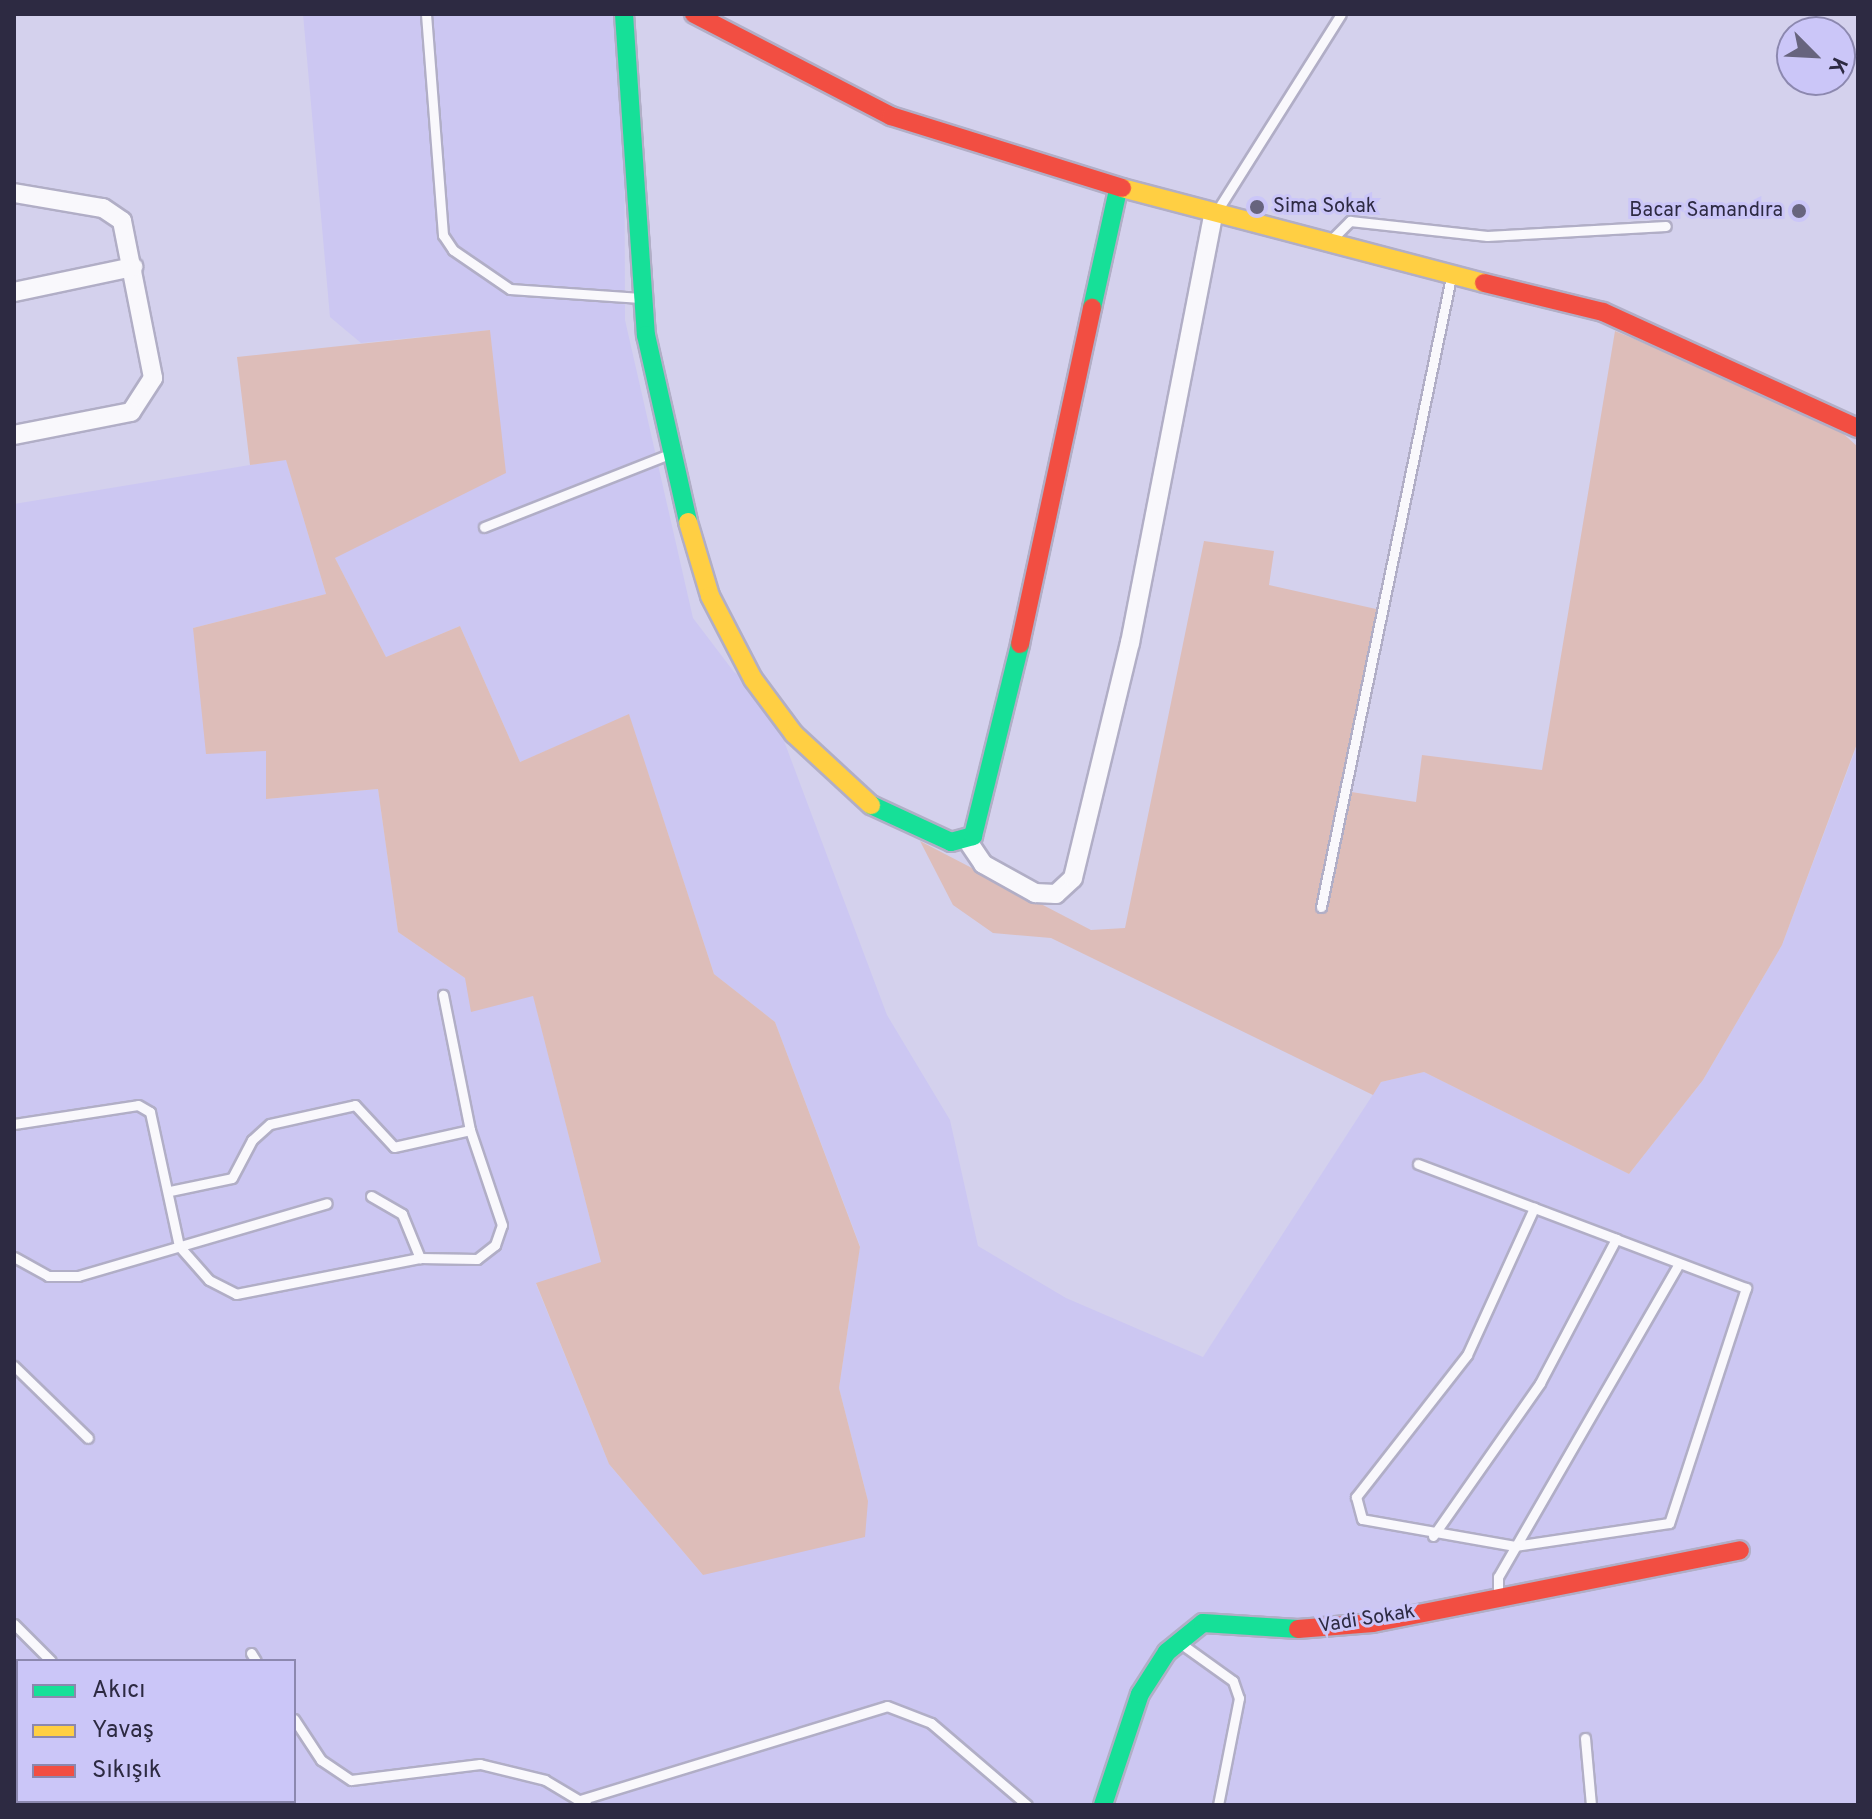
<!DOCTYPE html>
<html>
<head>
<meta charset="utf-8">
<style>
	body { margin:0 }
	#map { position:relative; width:1872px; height:1819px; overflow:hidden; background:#d4d1ed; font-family:Overpass,sans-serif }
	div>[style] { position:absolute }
	.built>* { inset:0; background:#ccc7f2 }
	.green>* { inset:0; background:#ddbdb9 }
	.roads { filter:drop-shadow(2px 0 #b1aec6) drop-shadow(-2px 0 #b1aec6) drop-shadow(0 2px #b1aec6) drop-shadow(0 -2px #b1aec6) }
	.lane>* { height:9px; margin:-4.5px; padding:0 4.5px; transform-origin:4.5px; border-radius:4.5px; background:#f9f8fc }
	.street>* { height:18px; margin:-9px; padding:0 9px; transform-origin:9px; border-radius:9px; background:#f9f8fc }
	.fast>* { height:18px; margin:-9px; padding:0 9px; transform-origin:9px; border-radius:9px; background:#16e098 }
	.slow>* { height:18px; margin:-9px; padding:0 9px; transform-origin:9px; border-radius:9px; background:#ffcf43 }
	.jam>* { height:18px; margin:-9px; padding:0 9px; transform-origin:9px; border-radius:9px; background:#f24e42 }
	.dots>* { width:22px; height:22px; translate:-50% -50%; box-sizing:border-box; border:4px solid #cbc6f8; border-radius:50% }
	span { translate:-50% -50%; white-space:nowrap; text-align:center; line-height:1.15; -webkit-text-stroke:6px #cbc6f8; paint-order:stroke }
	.poi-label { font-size:20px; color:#2d2a42 }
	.left { translate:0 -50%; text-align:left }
	.right { translate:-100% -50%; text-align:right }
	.street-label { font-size:20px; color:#2d2a42 }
	.frame { position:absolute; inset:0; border:16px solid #2d2a42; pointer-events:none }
	.legend { position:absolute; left:16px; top:1659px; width:280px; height:144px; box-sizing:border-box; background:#cbc6f8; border:2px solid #8c88af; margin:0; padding:10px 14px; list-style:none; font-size:24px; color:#2d2a42 }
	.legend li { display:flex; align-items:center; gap:16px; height:40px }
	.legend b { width:40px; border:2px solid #8c88af }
	.north { position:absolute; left:1776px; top:16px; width:80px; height:80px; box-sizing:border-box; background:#cbc6f8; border:2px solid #8c88af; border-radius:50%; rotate:114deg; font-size:22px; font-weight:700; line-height:32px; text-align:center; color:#2d2a42 }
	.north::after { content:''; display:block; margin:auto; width:28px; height:36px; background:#67647e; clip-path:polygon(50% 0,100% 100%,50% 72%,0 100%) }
</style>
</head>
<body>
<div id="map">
	<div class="built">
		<div style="clip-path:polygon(evenodd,303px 14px,624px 14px,625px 320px,693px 618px,734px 672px,766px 693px,887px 1015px,950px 1120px,978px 1246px,1066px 1298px,1203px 1357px,1381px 1082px,1424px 1072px,1629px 1174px,1703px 1080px,1782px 945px,1858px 743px,1858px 1805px,14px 1805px,14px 504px,286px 459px,326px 594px,193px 628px,266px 751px,266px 799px,378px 789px,398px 932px,465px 978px,533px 995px,601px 1262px,536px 1284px,609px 1464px,703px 1575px,868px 1501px,839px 1388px,860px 1246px,775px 1022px,714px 974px,629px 715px,520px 762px,460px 626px,386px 657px,335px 558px,490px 330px,361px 343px,330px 317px,303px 14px,18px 1661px,294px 1661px,294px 1801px,18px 1801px,18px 1661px)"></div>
	</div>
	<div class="green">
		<div style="clip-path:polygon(490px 330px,506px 473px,335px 558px,386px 657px,460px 626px,520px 762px,629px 714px,714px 974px,775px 1022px,860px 1247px,839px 1388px,868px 1501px,865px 1537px,703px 1575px,609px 1464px,536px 1283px,601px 1262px,533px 996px,471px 1012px,465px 978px,398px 932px,378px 789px,266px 799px,266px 751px,206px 754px,193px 628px,326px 594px,286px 460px,250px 465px,237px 357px)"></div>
		<div style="clip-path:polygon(1615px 331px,1827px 419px,1858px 447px,1858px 741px,1782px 945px,1703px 1080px,1629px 1174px,1424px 1072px,1381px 1082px,1373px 1095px,1051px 938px,993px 933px,953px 905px,920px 841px,1091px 930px,1125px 928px,1204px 541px,1274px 551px,1269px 585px,1385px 611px,1345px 791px,1416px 802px,1422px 755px,1542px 770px)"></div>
	</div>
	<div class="roads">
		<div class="lane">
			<div style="left:426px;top:14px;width:222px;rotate:85.6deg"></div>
			<div style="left:443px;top:235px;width:18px;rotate:56deg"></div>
			<div style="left:453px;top:250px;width:69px;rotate:34.4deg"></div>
			<div style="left:510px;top:289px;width:131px;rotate:3.9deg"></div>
			<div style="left:1215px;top:214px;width:236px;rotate:-57.8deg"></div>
			<div style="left:1329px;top:242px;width:30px;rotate:-45deg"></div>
			<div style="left:1350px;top:221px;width:138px;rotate:6.2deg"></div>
			<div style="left:1487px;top:236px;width:179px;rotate:-3.2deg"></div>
			<div style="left:484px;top:527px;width:193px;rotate:-21.5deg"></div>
			<div style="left:1321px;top:907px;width:643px;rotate:-78.34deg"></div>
			<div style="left:14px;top:1124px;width:125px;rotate:-8.7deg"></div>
			<div style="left:138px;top:1105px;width:14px;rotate:30deg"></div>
			<div style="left:150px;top:1112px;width:137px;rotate:77.8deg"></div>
			<div style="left:179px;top:1246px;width:45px;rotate:48.6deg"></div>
			<div style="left:209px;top:1280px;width:30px;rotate:27deg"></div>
			<div style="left:236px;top:1294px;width:187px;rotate:-11.1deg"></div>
			<div style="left:420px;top:1258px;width:57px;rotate:1deg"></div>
			<div style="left:477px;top:1259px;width:23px;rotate:-38deg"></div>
			<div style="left:495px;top:1245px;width:21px;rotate:-71deg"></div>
			<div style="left:502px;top:1225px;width:100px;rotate:-108.6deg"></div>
			<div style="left:470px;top:1130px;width:138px;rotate:-101.3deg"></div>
			<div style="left:1418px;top:1164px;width:212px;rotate:20.7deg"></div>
			<div style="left:1616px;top:1239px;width:139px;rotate:20.7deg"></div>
			<div style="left:1746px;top:1288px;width:247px;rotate:108.1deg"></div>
			<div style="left:1669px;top:1523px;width:156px;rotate:171.5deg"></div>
			<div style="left:1515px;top:1546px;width:155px;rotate:-170deg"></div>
			<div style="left:1362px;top:1519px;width:23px;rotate:-105deg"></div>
			<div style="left:1356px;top:1497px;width:180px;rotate:-52deg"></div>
			<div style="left:1467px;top:1355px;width:162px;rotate:-65.5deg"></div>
			<div style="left:170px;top:1191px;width:63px;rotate:-11.8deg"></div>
			<div style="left:232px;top:1178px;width:43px;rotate:-62.2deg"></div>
			<div style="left:252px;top:1140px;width:24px;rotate:-42deg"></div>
			<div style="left:270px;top:1124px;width:87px;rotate:-12.6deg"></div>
			<div style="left:355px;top:1105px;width:57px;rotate:47.1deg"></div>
			<div style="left:394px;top:1147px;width:78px;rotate:-12.6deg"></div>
			<div style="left:371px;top:1196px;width:36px;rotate:30deg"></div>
			<div style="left:402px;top:1214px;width:48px;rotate:67.8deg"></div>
			<div style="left:14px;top:1257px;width:39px;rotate:29deg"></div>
			<div style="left:48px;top:1276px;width:30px"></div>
			<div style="left:78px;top:1276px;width:259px;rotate:-16.3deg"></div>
			<div style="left:14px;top:1366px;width:103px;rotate:44.2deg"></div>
			<div style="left:1433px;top:1536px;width:187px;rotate:-55deg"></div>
			<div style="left:1540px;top:1383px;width:163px;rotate:-62.2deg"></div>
			<div style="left:1498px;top:1597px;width:20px;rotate:-90deg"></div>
			<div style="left:1498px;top:1577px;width:362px;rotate:-60deg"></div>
			<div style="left:14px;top:1624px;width:52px;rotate:45deg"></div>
			<div style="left:1180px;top:1643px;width:65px;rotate:35.6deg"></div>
			<div style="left:1233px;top:1681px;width:18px;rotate:71deg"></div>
			<div style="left:1239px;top:1698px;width:109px;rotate:101.1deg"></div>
			<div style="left:251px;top:1653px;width:9px;rotate:58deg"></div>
			<div style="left:294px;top:1719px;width:49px;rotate:56.6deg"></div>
			<div style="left:321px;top:1760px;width:36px;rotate:34deg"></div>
			<div style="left:351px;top:1780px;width:130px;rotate:-7.1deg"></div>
			<div style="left:480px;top:1764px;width:67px;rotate:13.8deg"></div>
			<div style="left:545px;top:1780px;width:49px;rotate:30.8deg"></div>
			<div style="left:1585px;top:1738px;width:67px;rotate:84.9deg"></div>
			<div style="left:14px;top:1764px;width:6px;rotate:45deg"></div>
			<div style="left:580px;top:1800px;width:321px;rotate:-17deg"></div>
			<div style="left:887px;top:1706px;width:47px;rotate:21.1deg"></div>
			<div style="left:931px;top:1723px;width:126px;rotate:40.5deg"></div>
			<div style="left:52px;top:1801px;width:6px;rotate:45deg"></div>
		</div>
		<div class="street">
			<div style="left:14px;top:193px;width:90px;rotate:9.6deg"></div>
			<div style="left:103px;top:208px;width:23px;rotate:34deg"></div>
			<div style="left:122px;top:221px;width:160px;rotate:78.8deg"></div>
			<div style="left:153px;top:378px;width:40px;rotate:122.9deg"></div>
			<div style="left:131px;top:412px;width:119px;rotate:168.9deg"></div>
			<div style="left:14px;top:292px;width:122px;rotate:-11.9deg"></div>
			<div style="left:967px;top:840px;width:29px;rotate:56deg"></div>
			<div style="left:983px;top:864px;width:60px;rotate:29.1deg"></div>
			<div style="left:1035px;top:893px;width:21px;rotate:3deg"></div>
			<div style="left:1056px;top:894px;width:23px;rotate:-43deg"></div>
			<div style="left:1073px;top:878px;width:242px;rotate:-76.4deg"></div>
			<div style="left:1130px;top:643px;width:434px;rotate:-79deg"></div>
		</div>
		<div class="fast">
			<div style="left:624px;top:14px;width:322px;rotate:86.1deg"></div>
			<div style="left:646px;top:335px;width:192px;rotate:77.3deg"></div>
			<div style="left:1092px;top:308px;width:121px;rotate:-77.6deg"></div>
			<div style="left:871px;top:805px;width:88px;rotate:24.8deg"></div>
			<div style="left:951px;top:842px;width:23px;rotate:-15deg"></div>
			<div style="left:973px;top:836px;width:198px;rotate:-76.2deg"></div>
			<div style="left:1103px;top:1805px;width:117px;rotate:-71.6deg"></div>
			<div style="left:1140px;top:1694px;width:50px;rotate:-57.3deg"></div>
			<div style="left:1167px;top:1652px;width:46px;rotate:-38.9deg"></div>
			<div style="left:1203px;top:1623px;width:95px;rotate:3.6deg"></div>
		</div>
		<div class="slow">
			<div style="left:1122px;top:188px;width:374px;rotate:14.7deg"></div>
			<div style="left:688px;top:522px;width:77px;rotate:73.4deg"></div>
			<div style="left:710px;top:596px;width:93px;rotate:62.6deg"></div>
			<div style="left:753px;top:679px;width:69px;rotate:53.3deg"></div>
			<div style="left:794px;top:734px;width:105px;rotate:42.7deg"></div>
		</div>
		<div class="jam">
			<div style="left:694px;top:14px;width:222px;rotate:27.4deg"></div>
			<div style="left:891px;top:116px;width:242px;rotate:17.3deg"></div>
			<div style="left:1484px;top:283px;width:122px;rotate:13.7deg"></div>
			<div style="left:1603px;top:312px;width:280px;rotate:24.5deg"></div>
			<div style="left:1020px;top:644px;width:344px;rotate:-77.9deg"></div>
			<div style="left:1298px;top:1629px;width:75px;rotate:-4.6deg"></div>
			<div style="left:1373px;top:1623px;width:374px;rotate:-11.2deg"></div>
		</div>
	</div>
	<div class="dots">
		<div style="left:1257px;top:207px;background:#67647e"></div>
		<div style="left:1799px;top:211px;background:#67647e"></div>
	</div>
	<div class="poi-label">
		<span class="left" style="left:1273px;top:207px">Sima Sokak</span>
		<span class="right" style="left:1783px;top:211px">Bacar Samandıra</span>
	</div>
	<div class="street-label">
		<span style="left:1367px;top:1620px;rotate:-9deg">Vadi Sokak</span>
	</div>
	<div class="frame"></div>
	<ul class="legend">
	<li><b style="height:10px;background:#16e098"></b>Akıcı</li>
	<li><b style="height:10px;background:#ffcf43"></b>Yavaş</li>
	<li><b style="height:10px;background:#f24e42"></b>Sıkışık</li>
	</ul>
	<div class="north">K</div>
</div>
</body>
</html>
